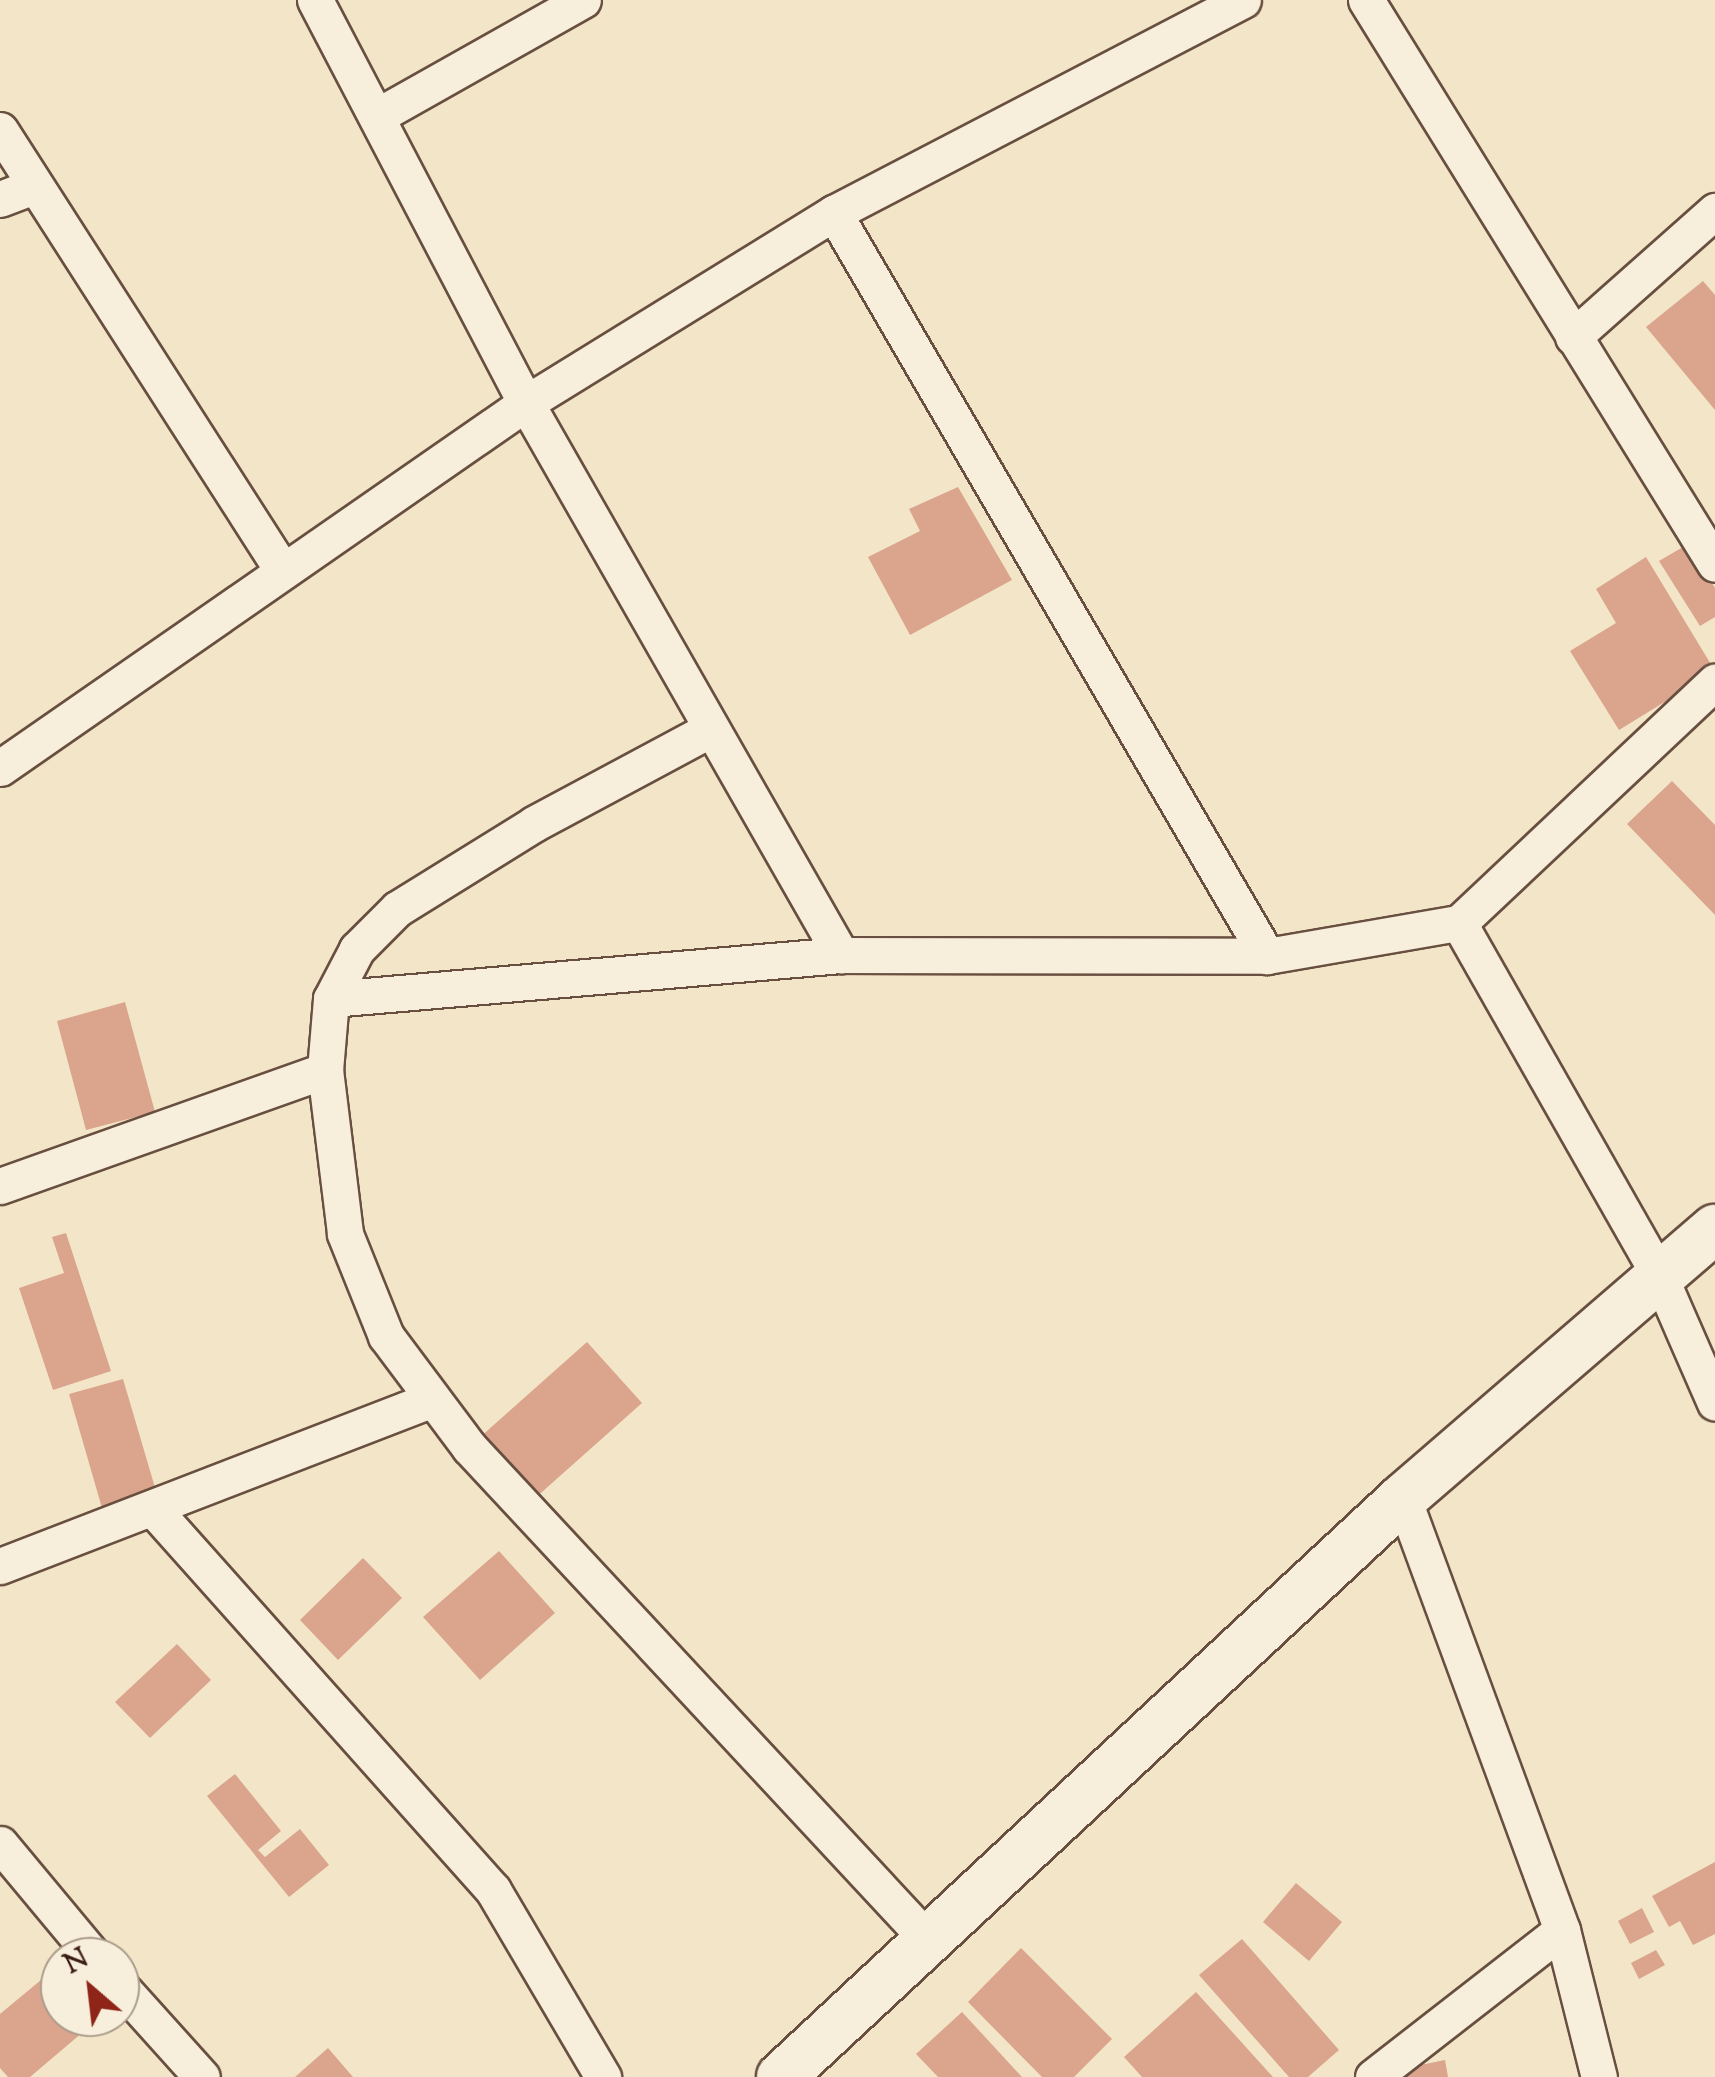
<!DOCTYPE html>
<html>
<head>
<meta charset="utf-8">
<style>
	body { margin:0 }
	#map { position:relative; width:1715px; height:2077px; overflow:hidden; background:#f3e6c8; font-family:"Sorts Mill Goudy",serif }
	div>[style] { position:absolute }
	.building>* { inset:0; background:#daa48d }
	.roads { filter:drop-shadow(2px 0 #684f40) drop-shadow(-2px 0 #684f40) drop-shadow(0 2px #684f40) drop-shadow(0 -2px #684f40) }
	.street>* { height:35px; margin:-17.5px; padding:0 17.5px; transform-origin:17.5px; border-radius:17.5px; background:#f7efdb }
	.secondary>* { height:48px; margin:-24px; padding:0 24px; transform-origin:24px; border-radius:24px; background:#f7efdb }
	span { translate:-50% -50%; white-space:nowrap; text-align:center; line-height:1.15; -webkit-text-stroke:8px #f7efdb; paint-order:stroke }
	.north { position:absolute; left:40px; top:1937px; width:100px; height:100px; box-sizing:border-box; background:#f7efdb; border:2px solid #ab9b8b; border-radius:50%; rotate:332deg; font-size:28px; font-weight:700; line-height:40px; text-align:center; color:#3a1d13 }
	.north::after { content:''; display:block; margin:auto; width:35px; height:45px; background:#8f2418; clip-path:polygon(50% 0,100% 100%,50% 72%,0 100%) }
</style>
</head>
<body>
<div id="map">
	<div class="building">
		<div style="clip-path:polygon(1703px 281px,1715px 295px,1715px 410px,1646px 327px)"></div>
		<div style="clip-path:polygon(958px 487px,1012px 580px,910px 635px,868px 557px,920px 531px,909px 509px)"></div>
		<div style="clip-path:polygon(1688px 544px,1715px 588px,1715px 617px,1700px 626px,1659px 561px)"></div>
		<div style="clip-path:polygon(1646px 557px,1715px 671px,1619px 730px,1570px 651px,1616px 623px,1596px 589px)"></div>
		<div style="clip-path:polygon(1672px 781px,1715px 825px,1715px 915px,1627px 824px)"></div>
		<div style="clip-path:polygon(125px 1002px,155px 1112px,86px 1130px,57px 1021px)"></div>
		<div style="clip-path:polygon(66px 1233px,111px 1371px,53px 1390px,19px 1288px,64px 1273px,52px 1237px)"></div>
		<div style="clip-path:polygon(587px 1342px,642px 1403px,524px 1508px,469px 1447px)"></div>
		<div style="clip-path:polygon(123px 1379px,156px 1491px,102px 1508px,69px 1394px)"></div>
		<div style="clip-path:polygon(499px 1551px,555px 1613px,480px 1680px,423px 1617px)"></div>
		<div style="clip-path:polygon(363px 1558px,402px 1598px,338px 1660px,300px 1620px)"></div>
		<div style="clip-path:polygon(177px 1644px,211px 1680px,150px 1738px,115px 1702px)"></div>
		<div style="clip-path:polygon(235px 1774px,281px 1831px,258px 1850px,265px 1857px,300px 1829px,329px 1865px,289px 1897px,207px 1796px)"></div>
		<div style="clip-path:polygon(1715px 1862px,1715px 1934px,1693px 1945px,1680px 1921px,1669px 1927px,1652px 1896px)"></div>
		<div style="clip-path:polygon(1296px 1883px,1342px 1922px,1309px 1961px,1263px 1922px)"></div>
		<div style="clip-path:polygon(1642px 1908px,1654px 1932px,1630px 1944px,1618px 1921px)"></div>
		<div style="clip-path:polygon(1242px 1939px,1339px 2050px,1308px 2077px,1289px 2077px,1199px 1975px)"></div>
		<div style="clip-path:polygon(1021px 1948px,1112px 2039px,1074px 2077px,1042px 2077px,968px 2002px)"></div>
		<div style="clip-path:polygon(1656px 1950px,1665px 1965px,1639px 1979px,1631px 1963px)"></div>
		<div style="clip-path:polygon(53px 1970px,60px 1979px,60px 2017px,96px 2021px,30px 2077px,8px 2077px,0 2068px,0 2014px)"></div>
		<div style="clip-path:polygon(1196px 1992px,1273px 2077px,1142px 2077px,1124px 2057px)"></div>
		<div style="clip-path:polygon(962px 2012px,1022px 2077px,938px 2077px,916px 2054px)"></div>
		<div style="clip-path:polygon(328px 2048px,353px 2077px,295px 2077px)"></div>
		<div style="clip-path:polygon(1445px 2060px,1448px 2077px,1397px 2077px,1396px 2070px)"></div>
	</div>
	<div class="roads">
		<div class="street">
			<div style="left:315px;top:0;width:455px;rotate:62.4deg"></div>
			<div style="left:526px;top:403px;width:636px;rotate:60.29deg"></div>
			<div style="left:1366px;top:0;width:663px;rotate:58.25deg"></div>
			<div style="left:379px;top:115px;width:234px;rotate:-29.4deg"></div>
			<div style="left:0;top:130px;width:520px;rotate:57.32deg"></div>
			<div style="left:0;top:199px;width:36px;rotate:-21deg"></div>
			<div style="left:834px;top:213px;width:860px;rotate:59.77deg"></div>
			<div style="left:1573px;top:337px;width:190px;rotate:-41.6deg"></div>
			<div style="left:709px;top:730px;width:199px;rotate:151.8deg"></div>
			<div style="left:534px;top:824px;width:161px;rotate:148.2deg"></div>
			<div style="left:397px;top:909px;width:57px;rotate:135deg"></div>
			<div style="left:357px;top:949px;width:56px;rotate:117.5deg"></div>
			<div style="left:331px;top:999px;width:71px;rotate:94.8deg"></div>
			<div style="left:325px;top:1070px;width:165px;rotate:83deg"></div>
			<div style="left:345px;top:1234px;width:110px;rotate:68.1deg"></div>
			<div style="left:386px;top:1336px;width:139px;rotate:53.2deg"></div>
			<div style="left:469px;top:1447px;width:674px;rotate:47.05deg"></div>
			<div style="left:0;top:768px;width:640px;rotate:-34.76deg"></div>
			<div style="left:526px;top:403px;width:362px;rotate:-31.7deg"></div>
			<div style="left:834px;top:213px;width:461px;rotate:-27.5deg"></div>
			<div style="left:1459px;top:923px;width:407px;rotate:60.4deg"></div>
			<div style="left:1660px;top:1277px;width:137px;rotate:66.4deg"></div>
			<div style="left:331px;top:999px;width:512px;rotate:-4.93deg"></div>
			<div style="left:841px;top:955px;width:426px;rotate:0.1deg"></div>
			<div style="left:1267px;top:956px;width:195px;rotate:-9.8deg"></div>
			<div style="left:1459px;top:923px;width:352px;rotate:-43.3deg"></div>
			<div style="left:0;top:1186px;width:345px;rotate:-19.6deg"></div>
			<div style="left:1403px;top:1498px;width:460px;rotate:69.8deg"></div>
			<div style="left:1562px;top:1930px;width:152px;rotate:75.9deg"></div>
			<div style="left:155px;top:1511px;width:508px;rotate:48.27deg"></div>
			<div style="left:493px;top:1890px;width:217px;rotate:59.5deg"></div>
			<div style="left:0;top:1566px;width:462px;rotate:-21.1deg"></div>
			<div style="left:0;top:1844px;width:147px;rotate:50.2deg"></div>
			<div style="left:120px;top:1986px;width:122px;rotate:48deg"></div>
			<div style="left:1373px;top:2077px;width:239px;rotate:-37.9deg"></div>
		</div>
		<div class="secondary">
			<div style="left:781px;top:2077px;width:850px;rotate:-42.95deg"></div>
			<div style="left:1403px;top:1498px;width:412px;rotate:-40.8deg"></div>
		</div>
	</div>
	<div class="north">N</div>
</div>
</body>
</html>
